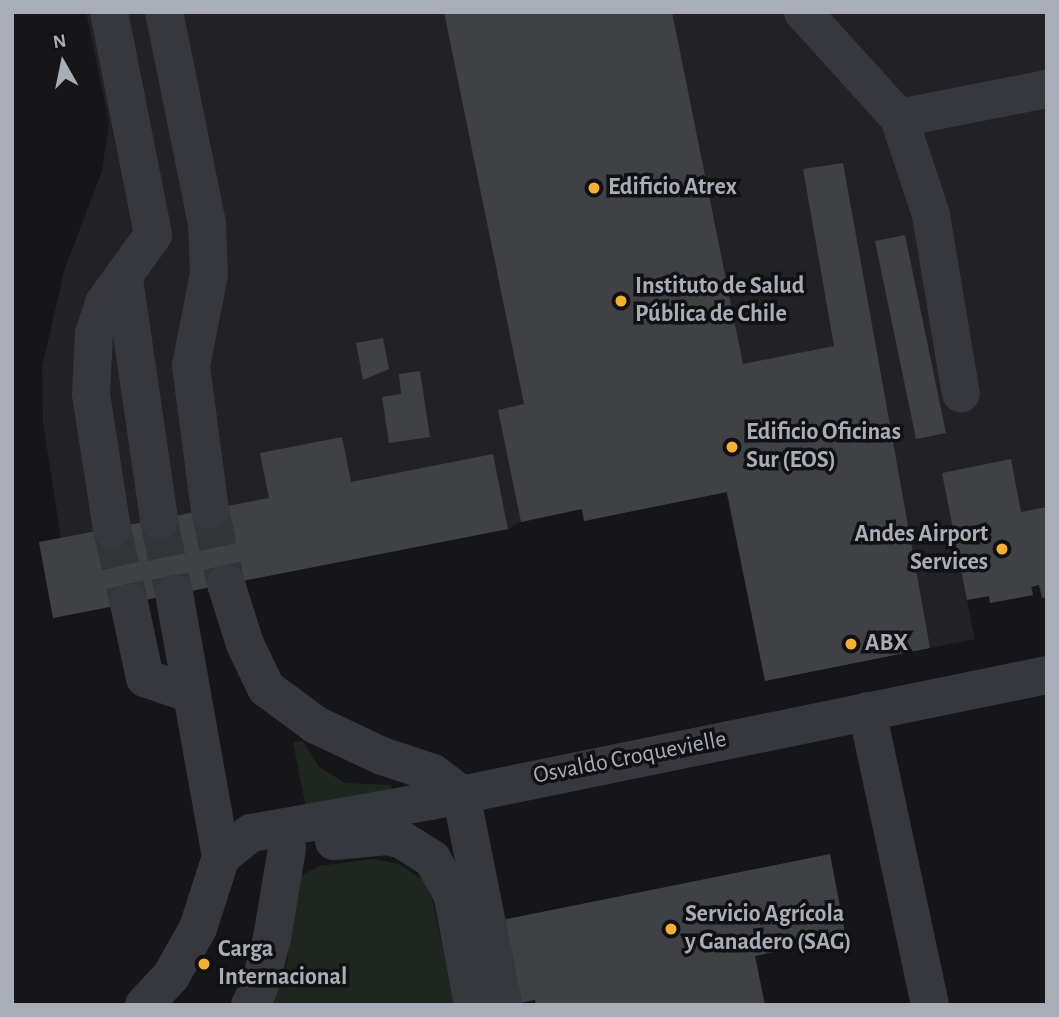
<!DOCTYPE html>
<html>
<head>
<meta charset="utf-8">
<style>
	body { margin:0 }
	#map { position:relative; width:1059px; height:1017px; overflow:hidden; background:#161618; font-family:"Alegreya Sans",sans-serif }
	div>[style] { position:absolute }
	.built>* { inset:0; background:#222225 }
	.green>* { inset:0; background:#1e261f }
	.building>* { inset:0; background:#404145 }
	.minor-tunnel>* { height:38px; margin-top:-19px; transform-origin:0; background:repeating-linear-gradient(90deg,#333438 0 38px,transparent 0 57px) }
	.minor>* { height:38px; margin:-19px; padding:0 19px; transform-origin:19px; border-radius:19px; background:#37383d }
	.dots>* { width:19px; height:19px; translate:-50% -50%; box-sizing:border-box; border:4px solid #111113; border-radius:50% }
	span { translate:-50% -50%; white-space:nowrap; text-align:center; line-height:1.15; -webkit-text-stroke:7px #111113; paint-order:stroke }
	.poi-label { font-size:24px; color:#a8adb8; font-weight:700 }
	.left { translate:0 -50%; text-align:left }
	.right { translate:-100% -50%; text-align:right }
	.street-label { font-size:24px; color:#a8adb8 }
	.frame { position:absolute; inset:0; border:14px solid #a8adb8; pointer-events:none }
	.north { position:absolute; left:28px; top:28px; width:70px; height:70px; -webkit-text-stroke:5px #111113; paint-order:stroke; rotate:351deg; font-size:19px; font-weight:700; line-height:28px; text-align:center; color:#a8adb8 }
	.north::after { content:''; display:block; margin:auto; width:24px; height:32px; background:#a8adb8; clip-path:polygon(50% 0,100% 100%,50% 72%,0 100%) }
</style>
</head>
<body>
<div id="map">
	<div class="built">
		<div style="clip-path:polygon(86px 12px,1047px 12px,1047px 597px,1042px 598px,1039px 585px,1032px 587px,1033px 595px,990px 603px,989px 596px,967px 600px,975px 639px,765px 681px,726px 492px,584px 521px,581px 509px,521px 522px,508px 529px,53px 618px,39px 542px,61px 538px,43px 423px,42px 368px,64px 271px,102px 171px,109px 123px)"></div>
	</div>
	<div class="green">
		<div style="clip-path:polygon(303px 741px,319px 767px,345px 783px,391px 785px,393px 794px,307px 813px,293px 742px)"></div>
		<div style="clip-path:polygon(373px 859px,399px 864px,423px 880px,432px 897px,454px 1005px,264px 1005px,280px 985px,287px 962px,299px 877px,319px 866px)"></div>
	</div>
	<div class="building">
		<div style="clip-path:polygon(444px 12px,672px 12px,743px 364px,834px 346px,803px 169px,843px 163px,930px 648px,765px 681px,727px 492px,584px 521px,582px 509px,521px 522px,498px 410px,524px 404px)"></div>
		<div style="clip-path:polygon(905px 235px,946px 433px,916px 439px,875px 241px)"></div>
		<div style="clip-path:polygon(383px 338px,389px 369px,363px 380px,356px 343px)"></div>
		<div style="clip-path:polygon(420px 371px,430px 437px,389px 443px,382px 397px,401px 394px,399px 374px)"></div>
		<div style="clip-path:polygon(342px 437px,351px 482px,493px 454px,508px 529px,53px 618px,39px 542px,269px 498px,260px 453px)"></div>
		<div style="clip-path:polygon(1011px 459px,1021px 512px,1047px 507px,1047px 597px,1042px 598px,1039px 585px,1031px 587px,1033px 595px,990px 603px,989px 596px,967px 600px,942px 473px)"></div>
		<div style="clip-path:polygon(830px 854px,846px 938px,755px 956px,765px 1005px,536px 1005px,535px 1000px,510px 1005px,497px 921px)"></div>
	</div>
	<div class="minor-tunnel">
		<div style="left:210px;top:510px;width:76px;rotate:77.8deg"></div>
		<div style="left:159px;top:520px;width:76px;rotate:78.5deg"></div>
		<div style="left:112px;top:529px;width:76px;rotate:77.1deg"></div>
	</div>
	<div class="minor">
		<div style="left:109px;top:12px;width:227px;rotate:78.8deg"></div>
		<div style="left:153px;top:235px;width:84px;rotate:125.8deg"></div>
		<div style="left:104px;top:303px;width:32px;rotate:108deg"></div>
		<div style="left:94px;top:333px;width:61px;rotate:92.8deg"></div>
		<div style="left:91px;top:394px;width:137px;rotate:81.2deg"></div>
		<div style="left:164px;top:12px;width:216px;rotate:78.5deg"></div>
		<div style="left:207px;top:224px;width:50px;rotate:87.7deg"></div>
		<div style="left:209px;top:274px;width:94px;rotate:101.1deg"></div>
		<div style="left:191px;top:366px;width:145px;rotate:82.5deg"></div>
		<div style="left:803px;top:12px;width:143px;rotate:47.8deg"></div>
		<div style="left:899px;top:118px;width:102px;rotate:71.7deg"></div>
		<div style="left:931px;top:215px;width:181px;rotate:80.5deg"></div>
		<div style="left:899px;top:118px;width:151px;rotate:-11.1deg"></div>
		<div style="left:124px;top:279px;width:244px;rotate:81.7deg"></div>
		<div style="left:226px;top:584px;width:63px;rotate:72.4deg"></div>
		<div style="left:245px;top:644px;width:49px;rotate:64.5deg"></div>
		<div style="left:266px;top:688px;width:62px;rotate:36.5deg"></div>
		<div style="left:316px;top:725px;width:73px;rotate:25.2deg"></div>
		<div style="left:382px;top:756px;width:54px;rotate:18.4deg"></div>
		<div style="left:433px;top:773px;width:35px;rotate:37deg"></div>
		<div style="left:129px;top:603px;width:77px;rotate:78deg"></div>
		<div style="left:145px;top:678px;width:49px;rotate:19.2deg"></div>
		<div style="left:867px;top:711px;width:301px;rotate:77.9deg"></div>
		<div style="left:461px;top:794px;width:215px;rotate:78.7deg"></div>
		<div style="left:334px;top:841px;width:53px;rotate:-5.4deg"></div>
		<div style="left:387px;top:836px;width:16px;rotate:15deg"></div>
		<div style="left:402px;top:840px;width:36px;rotate:32deg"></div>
		<div style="left:432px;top:859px;width:39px;rotate:60deg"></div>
		<div style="left:452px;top:893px;width:114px;rotate:79.4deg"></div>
		<div style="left:221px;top:857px;width:38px;rotate:-39deg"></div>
		<div style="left:251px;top:833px;width:183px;rotate:-10.1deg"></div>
		<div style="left:431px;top:801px;width:629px;rotate:-11.56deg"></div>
		<div style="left:144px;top:1005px;width:40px;rotate:-47deg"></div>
		<div style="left:171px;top:976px;width:55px;rotate:-60.6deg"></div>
		<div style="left:198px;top:928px;width:75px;rotate:-72.1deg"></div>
		<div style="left:221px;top:857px;width:267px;rotate:-100.1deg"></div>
		<div style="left:250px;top:1005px;width:19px;rotate:-62deg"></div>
		<div style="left:259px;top:988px;width:52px;rotate:-75.4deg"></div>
		<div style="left:272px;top:938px;width:91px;rotate:-80.5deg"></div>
	</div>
	<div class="dots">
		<div style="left:594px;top:188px;background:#f2b134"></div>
		<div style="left:621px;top:301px;background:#f2b134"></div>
		<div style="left:732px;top:447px;background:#f2b134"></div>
		<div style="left:1002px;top:549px;background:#f2b134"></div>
		<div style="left:851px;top:644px;background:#f2b134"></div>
		<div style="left:671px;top:929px;background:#f2b134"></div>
		<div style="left:204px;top:964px;background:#f2b134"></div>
	</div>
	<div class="poi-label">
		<span class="left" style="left:608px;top:188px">Edificio Atrex</span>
		<span class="left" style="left:635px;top:301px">Instituto de Salud<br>Pública de Chile</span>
		<span class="left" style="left:746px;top:447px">Edificio Oficinas<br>Sur (EOS)</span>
		<span class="right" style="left:988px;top:549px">Andes Airport<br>Services</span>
		<span class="left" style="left:865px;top:644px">ABX</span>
		<span class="left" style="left:685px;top:929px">Servicio Agrícola<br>y Ganadero (SAG)</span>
		<span class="left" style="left:218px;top:964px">Carga<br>Internacional</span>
	</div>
	<div class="street-label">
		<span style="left:630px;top:758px;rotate:-11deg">Osvaldo Croquevielle</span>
	</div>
	<div class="frame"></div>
	<div class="north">N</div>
</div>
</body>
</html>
